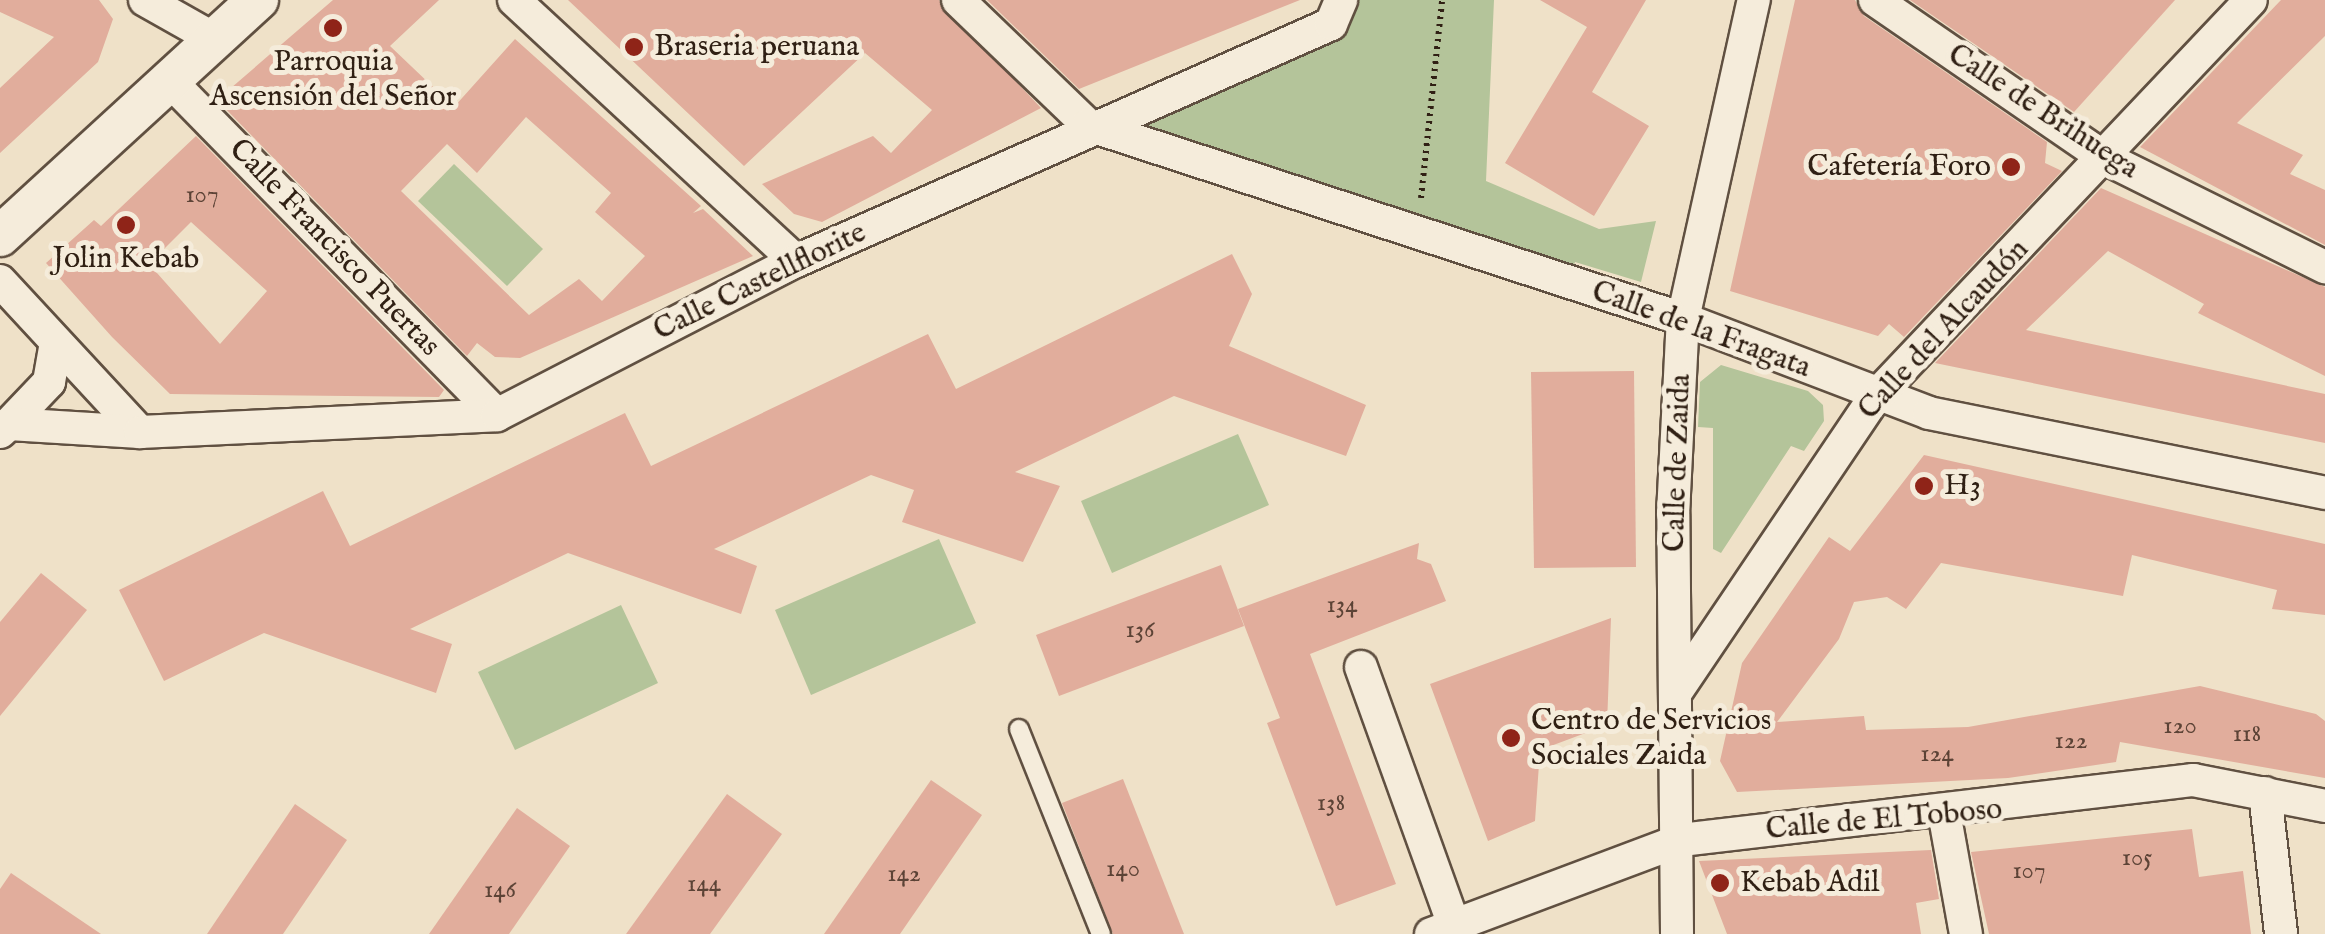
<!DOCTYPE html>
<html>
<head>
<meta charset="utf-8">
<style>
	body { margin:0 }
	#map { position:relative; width:2325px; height:934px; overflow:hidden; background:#efe1c8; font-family:"IM FELL English",serif }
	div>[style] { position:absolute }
	.green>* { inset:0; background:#b4c49a }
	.building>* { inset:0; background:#e1ad9c }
	.path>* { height:6px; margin-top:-3px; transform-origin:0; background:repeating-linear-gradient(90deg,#302014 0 2.5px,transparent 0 7.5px) }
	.roads { filter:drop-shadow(2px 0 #605041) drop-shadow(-2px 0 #605041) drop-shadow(0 2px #605041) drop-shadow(0 -2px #605041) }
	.service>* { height:18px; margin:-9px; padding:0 9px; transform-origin:9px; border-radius:9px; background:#f5ecdb }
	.minor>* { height:32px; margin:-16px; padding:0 16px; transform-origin:16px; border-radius:16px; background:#f5ecdb }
	.tertiary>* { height:40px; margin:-20px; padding:0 20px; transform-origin:20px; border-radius:20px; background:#f5ecdb }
	.dots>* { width:28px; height:28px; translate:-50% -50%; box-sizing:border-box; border:5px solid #f5ecdb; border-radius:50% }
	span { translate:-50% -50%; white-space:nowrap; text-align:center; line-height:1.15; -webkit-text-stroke:10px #f5ecdb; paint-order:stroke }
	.number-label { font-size:25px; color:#5c4336 }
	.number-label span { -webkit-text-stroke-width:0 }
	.poi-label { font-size:30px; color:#302014 }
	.left { translate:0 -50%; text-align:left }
	.right { translate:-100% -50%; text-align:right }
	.street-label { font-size:30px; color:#302014 }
</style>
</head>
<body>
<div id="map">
	<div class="green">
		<div style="clip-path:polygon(1341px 0,1494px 0,1486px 181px,1599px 229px,1656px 221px,1641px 282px,1575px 262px,1569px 281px,1088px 125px,1331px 24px)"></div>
		<div style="clip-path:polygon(454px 164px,543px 249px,507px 286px,418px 201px)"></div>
		<div style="clip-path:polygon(1721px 365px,1808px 391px,1823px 405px,1824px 421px,1804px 451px,1791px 446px,1721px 553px,1713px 549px,1713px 428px,1698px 427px,1700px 382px)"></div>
		<div style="clip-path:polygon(1238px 434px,1269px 505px,1112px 573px,1081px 501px)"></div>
		<div style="clip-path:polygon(939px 539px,976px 623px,811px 695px,775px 610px)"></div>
		<div style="clip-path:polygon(621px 605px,658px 683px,515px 750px,478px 672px)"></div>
	</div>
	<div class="building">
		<div style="clip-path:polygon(0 0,99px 0,113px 19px,98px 62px,0 153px,0 88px,54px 37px,0 12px)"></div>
		<div style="clip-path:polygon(evenodd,333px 0,439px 0,390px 46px,454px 107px,515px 39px,701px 206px,693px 213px,703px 209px,753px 256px,520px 358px,495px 357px,477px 343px,467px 356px,217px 100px,333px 0,526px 117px,611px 193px,595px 212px,645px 256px,602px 301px,579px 279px,529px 315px,401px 191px,447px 144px,477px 173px,526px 117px)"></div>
		<div style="clip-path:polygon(568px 0,939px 0,1041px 108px,822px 222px,794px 214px,762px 184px,873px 136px,891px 153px,932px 110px,865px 53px,744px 166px)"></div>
		<div style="clip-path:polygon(987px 0,1300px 0,1079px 89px)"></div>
		<div style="clip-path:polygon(1540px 0,1646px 0,1592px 92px,1649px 126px,1594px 216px,1505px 163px,1587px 27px)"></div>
		<div style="clip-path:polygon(1795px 0,1855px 0,1864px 16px,2047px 142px,2045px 163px,2062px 171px,1904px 337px,1889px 324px,1878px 336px,1730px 291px)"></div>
		<div style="clip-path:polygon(1910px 0,2175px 0,2074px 112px)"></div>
		<div style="clip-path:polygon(2281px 0,2325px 0,2325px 36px,2237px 123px,2303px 155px,2290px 174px,2325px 190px,2325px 245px,2140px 147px)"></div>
		<div style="clip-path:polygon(evenodd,196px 136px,444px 390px,439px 397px,170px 394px,112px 337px,46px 263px,94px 220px,101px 226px,196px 136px,191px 222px,267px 291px,220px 344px,149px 264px,191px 222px)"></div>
		<div style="clip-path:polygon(2101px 188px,2325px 287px,2325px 376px,2198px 313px,2204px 304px,2108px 251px,2026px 330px,2325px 394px,2325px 443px,1935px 363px)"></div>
		<div style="clip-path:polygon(1232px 254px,1252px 294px,1229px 346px,1366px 405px,1346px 456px,1174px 396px,1015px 472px,1060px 486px,1023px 562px,902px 522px,914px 490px,871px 475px,714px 549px,757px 566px,741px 614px,568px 553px,410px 629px,452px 644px,436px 693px,264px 633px,164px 681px,119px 590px,323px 491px,350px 546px,625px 413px,651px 466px,928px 334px,956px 389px)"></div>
		<div style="clip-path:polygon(1634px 371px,1636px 567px,1534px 568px,1531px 372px)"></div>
		<div style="clip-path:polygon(1924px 455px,2325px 544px,2325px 615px,2272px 609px,2277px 590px,2132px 555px,2123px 596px,1941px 563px,1906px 609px,1887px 597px,1854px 602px,1839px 639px,1777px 722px,1864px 716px,1866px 730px,1968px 727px,2200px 686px,2316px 714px,2325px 721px,2325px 778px,2120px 742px,2116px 762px,2008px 778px,1737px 792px,1720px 761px,1742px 663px,1829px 537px,1850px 551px)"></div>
		<div style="clip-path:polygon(1419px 543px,1417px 559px,1431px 564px,1446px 601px,1310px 654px,1396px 884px,1336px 906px,1267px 723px,1280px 718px,1238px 609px)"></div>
		<div style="clip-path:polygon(1221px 565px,1244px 626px,1059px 696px,1036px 635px)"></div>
		<div style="clip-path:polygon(41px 573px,87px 610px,0 716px,0 622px)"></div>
		<div style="clip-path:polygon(1611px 618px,1607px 725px,1540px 750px,1535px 821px,1488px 841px,1430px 684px)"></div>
		<div style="clip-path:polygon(1123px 779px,1184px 934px,1113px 934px,1062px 803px)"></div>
		<div style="clip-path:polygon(931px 780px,982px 815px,900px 934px,824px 934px)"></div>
		<div style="clip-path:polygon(727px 794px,782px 834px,710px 934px,626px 934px)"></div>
		<div style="clip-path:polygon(295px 804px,347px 840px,283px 934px,207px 934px)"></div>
		<div style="clip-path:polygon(517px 808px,570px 846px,509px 934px,429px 934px)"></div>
		<div style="clip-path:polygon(2192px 829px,2199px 877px,2243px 871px,2251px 934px,1989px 934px,1971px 852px)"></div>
		<div style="clip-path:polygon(1931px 850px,1939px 899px,1916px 903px,1921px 934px,1727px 934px,1699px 861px)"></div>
		<div style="clip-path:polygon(11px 873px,101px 934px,0 934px,0 889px)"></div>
	</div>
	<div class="path">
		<div style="left:1421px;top:198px;width:199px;rotate:-83.9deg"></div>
	</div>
	<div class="roads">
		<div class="service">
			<div style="left:1019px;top:729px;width:221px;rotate:68.2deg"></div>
		</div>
		<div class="minor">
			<div style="left:145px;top:0;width:81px;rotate:29.4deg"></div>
			<div style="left:514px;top:0;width:384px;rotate:42.8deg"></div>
			<div style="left:958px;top:0;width:180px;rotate:43.9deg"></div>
			<div style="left:1088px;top:125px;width:626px;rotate:18.06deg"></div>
			<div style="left:1683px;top:319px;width:263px;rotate:20.9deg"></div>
			<div style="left:1929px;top:413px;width:404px;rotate:11.4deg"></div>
			<div style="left:1875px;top:0;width:279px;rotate:34.5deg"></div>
			<div style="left:2105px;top:158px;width:246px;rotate:26.4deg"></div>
			<div style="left:170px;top:81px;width:467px;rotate:45.6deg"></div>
			<div style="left:0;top:281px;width:206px;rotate:47.2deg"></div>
			<div style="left:9px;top:424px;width:58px;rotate:-46.4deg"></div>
			<div style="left:49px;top:382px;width:40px;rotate:-80deg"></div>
			<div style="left:0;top:432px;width:12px;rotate:-42deg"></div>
			<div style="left:9px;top:424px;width:131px;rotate:3.5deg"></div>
			<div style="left:140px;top:432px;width:357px;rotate:-2.7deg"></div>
			<div style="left:497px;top:415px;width:336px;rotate:-27.3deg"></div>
			<div style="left:796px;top:261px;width:585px;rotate:-23.89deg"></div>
			<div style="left:1331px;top:24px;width:26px;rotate:-67deg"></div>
			<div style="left:1361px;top:667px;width:274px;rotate:70.2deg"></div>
			<div style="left:1676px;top:692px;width:357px;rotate:-56deg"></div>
			<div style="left:1876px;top:396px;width:545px;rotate:-46.56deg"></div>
			<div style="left:2265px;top:793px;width:142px;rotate:83.5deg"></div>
			<div style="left:1944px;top:812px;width:124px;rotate:79.8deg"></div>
			<div style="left:1431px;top:934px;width:267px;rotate:-20.6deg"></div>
			<div style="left:1681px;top:840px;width:516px;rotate:-6.68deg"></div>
			<div style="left:2193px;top:780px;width:135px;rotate:11.1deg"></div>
			<div style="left:1677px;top:934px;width:420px;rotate:-90.5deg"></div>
			<div style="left:1673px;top:514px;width:195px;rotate:-87.1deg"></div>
			<div style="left:1683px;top:319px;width:327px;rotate:-77.5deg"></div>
		</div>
		<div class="tertiary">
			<div style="left:0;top:236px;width:350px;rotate:-42.5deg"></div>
		</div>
	</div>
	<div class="dots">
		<div style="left:333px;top:28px;background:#8f2418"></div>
		<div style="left:634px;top:47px;background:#8f2418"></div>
		<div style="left:2011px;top:167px;background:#8f2418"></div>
		<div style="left:126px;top:225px;background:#8f2418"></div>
		<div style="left:1924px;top:486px;background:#8f2418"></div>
		<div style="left:1511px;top:738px;background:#8f2418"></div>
		<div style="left:1720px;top:883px;background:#8f2418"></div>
	</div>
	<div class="number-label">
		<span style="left:202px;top:195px">107</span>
		<span style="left:1342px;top:605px">134</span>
		<span style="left:1140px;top:630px">136</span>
		<span style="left:2180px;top:726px">120</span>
		<span style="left:2247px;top:734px">118</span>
		<span style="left:2071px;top:741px">122</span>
		<span style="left:1937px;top:754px">124</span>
		<span style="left:1331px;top:803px">138</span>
		<span style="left:2137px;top:858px">105</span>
		<span style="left:1123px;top:869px">140</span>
		<span style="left:2029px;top:871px">107</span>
		<span style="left:904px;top:874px">142</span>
		<span style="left:704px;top:884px">144</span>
		<span style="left:500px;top:890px">146</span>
	</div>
	<div class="poi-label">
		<span class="left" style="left:654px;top:47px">Braseria peruana</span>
		<span style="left:333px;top:79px">Parroquia<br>Ascensión del Señor</span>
		<span class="right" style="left:1991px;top:167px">Cafetería Foro</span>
		<span style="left:126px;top:259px">Jolin Kebab</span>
		<span class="left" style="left:1944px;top:486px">H3</span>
		<span class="left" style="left:1531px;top:738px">Centro de Servicios<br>Sociales Zaida</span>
		<span class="left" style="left:1740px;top:883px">Kebab Adil</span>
	</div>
	<div class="street-label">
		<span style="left:2043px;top:112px;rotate:33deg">Calle de Brihuega</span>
		<span style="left:334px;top:248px;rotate:46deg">Calle Francisco Puertas</span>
		<span style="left:760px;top:282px;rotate:-26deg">Calle Castellflorite</span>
		<span style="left:1701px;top:330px;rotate:20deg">Calle de la Fragata</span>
		<span style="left:1944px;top:330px;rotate:-47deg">Calle del Alcaudón</span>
		<span style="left:1678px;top:463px;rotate:-88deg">Calle de Zaida</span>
		<span style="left:1884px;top:820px;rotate:-5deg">Calle de El Toboso</span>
	</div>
</div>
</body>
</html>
